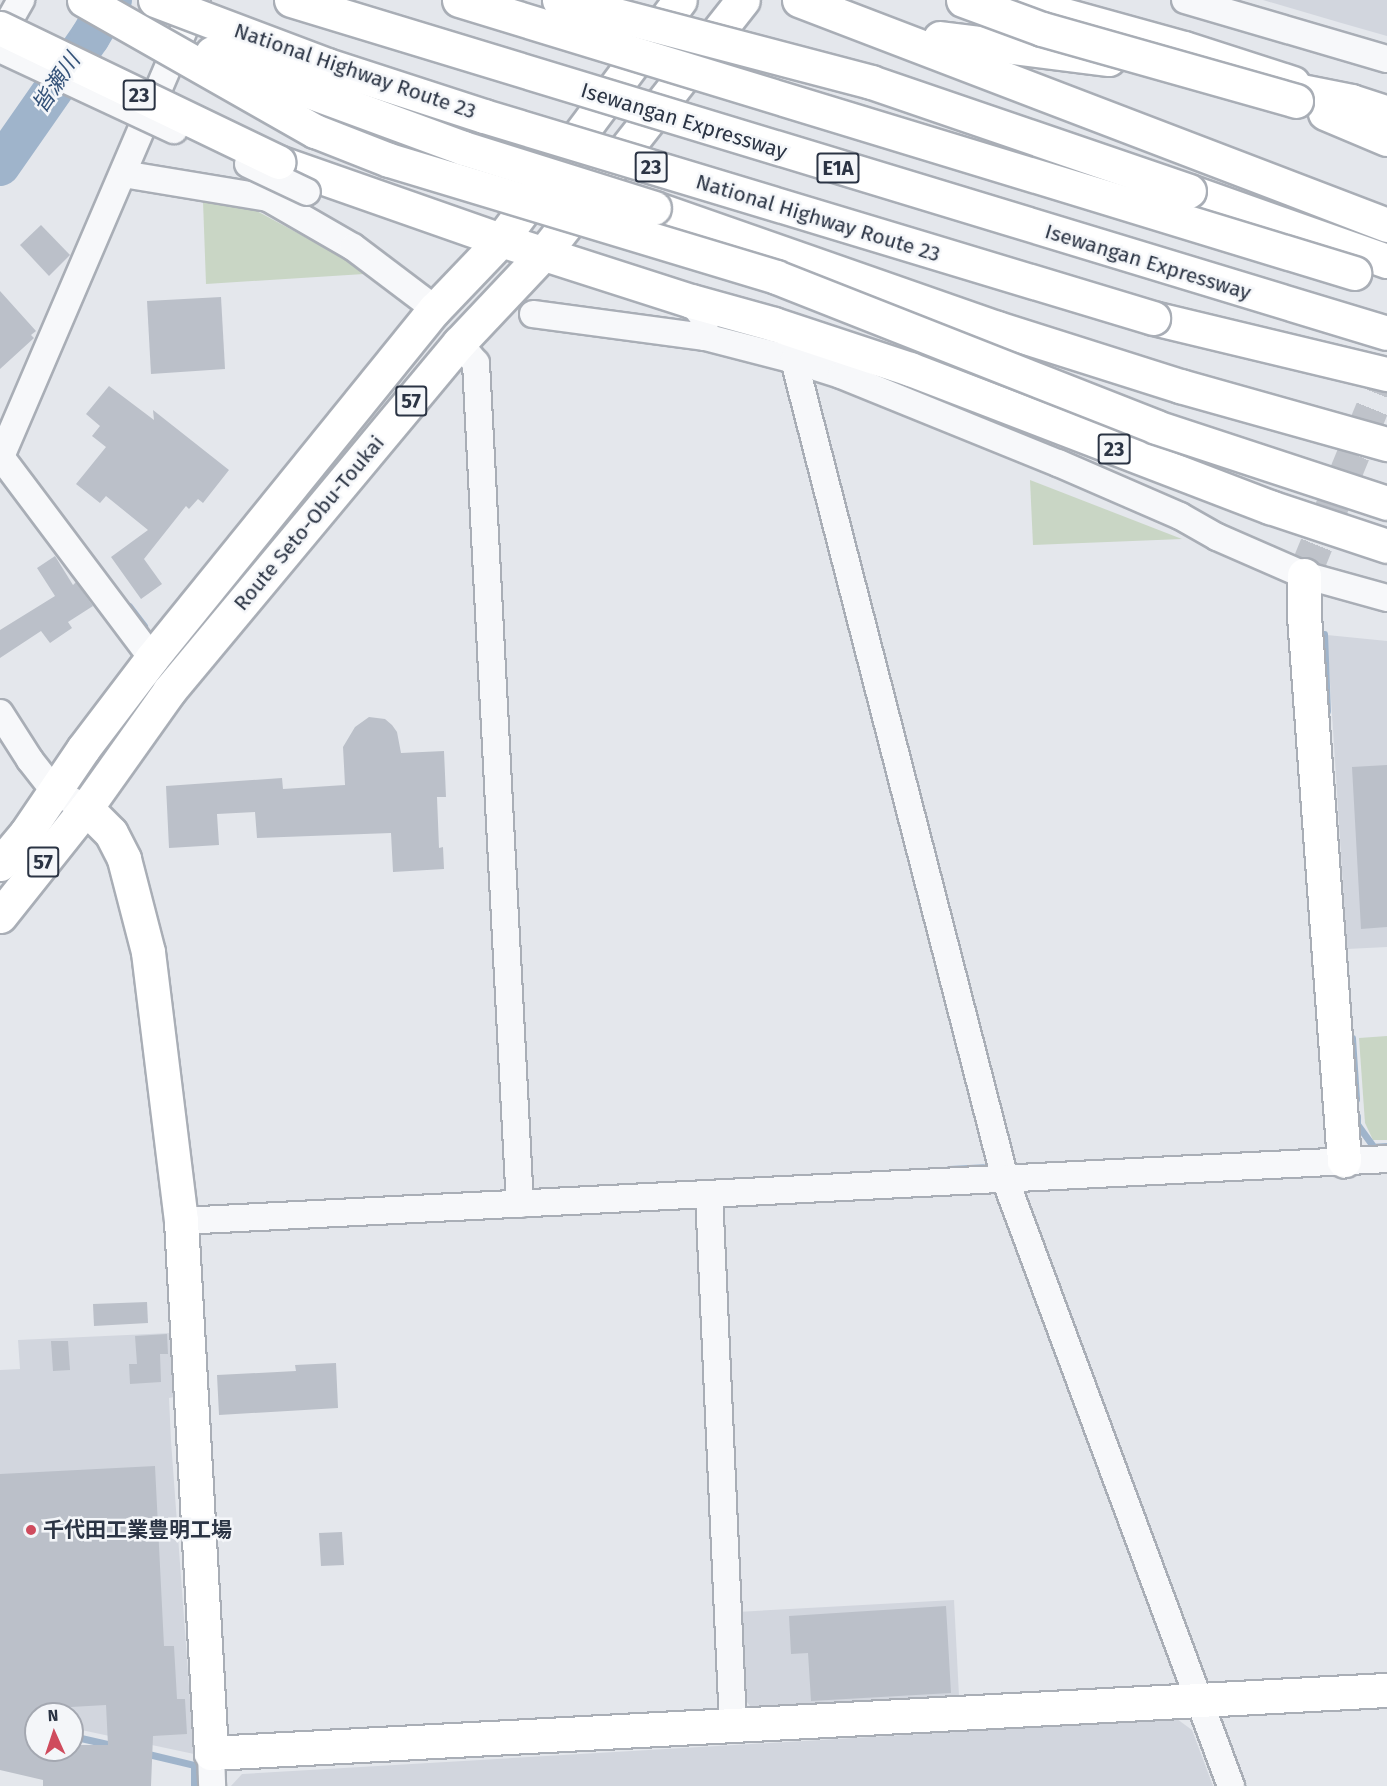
<!DOCTYPE html>
<html>
<head>
<meta charset="utf-8">
<style>
	body { margin:0 }
	#map { position:relative; width:1387px; height:1786px; overflow:hidden; background:#e4e7ec; font-family:"Fira Sans","Noto Sans JP",sans-serif }
	div>[style] { position:absolute }
	.built>* { inset:0; background:#d2d6de }
	.green>* { inset:0; background:#c9d6c5 }
	.stream>* { height:7px; margin:-3.5px; padding:0 3.5px; transform-origin:3.5px; border-radius:3.5px; background:#9fb4cb }
	.river>* { height:40px; margin:-20px; padding:0 20px; transform-origin:20px; border-radius:20px; background:#9fb4cb }
	.building>* { inset:0; background:#bbc0c9 }
	.secondary-tunnel>* { height:33px; margin-top:-16.5px; transform-origin:0; background:repeating-linear-gradient(90deg,#bfc3ca 0 33px,transparent 0 49px) }
	.roads { filter:drop-shadow(2px 0 #a9aeb6) drop-shadow(-2px 0 #a9aeb6) drop-shadow(0 2px #a9aeb6) drop-shadow(0 -2px #a9aeb6) }
	.street>* { height:26px; margin:-13px; padding:0 13px; transform-origin:13px; border-radius:13px; background:#f7f8fa }
	.secondary>* { height:33px; margin:-16.5px; padding:0 16.5px; transform-origin:16.5px; border-radius:16.5px; background:#fff }
	.primary>* { height:33px; margin:-16.5px; padding:0 16.5px; transform-origin:16.5px; border-radius:16.5px; background:#fff }
	.highway>* { height:33px; margin:-16.5px; padding:0 16.5px; transform-origin:16.5px; border-radius:16.5px; background:#fff }
	.bridges { filter:drop-shadow(2px 0 #a9aeb6) drop-shadow(-2px 0 #a9aeb6) drop-shadow(0 2px #a9aeb6) drop-shadow(0 -2px #a9aeb6) }
	.street-bridge>* { height:26px; margin:-13px; padding:0 13px; transform-origin:13px; border-radius:13px; background:#f7f8fa }
	.highway-bridge>* { height:33px; margin:-16.5px; padding:0 16.5px; transform-origin:16.5px; border-radius:16.5px; background:#fff }
	.dots>* { width:16px; height:16px; translate:-50% -50%; box-sizing:border-box; border:3px solid #f4f6f9; border-radius:50% }
	span { translate:-50% -50%; white-space:nowrap; text-align:center; line-height:1.15; -webkit-text-stroke:5px #f4f6f9; paint-order:stroke }
	.shield-label span { padding:2px 4px; background:#f4f6f9; border:2px solid; border-radius:4px; -webkit-text-stroke-width:0 }
	.shield-label { font-size:20px; color:#2b3444; font-weight:700 }
	.street-label { font-size:21px; color:#2b3444 }
	.poi-label { font-size:21px; color:#2b3444; font-weight:700 }
	.left { translate:0 -50%; text-align:left }
	.water-label { font-size:22px; color:#355379; font-style:italic }
	.north { position:absolute; left:24px; top:1702px; width:60px; height:60px; box-sizing:border-box; background:#f4f6f9; border:2px solid #a4a8b1; border-radius:50%; rotate:357deg; font-size:16px; font-weight:700; line-height:24px; text-align:center; color:#2b3444 }
	.north::after { content:''; display:block; margin:auto; width:21px; height:27px; background:#cf4b5d; clip-path:polygon(50% 0,100% 100%,50% 72%,0 100%) }
</style>
</head>
<body>
<div id="map">
	<div class="built">
		<div style="clip-path:polygon(1263px 0,1387px 0,1387px 36px,1338px 22px)"></div>
		<div style="clip-path:polygon(1327px 635px,1387px 641px,1387px 947px,1347px 949px)"></div>
		<div style="clip-path:polygon(171px 1333px,174px 1397px,169px 1398px,171px 1441px,194px 1754px,72px 1728px,72px 1714px,0 1712px,0 1370px,20px 1369px,18px 1340px)"></div>
		<div style="clip-path:polygon(954px 1600px,959px 1696px,751px 1707px,742px 1696px,737px 1612px)"></div>
		<div style="clip-path:polygon(1177px 1719px,1192px 1730px,1213px 1786px,231px 1786px,242px 1774px)"></div>
	</div>
	<div class="green">
		<div style="clip-path:polygon(203px 201px,253px 209px,357px 265px,364px 274px,206px 284px)"></div>
		<div style="clip-path:polygon(1030px 480px,1182px 539px,1033px 545px)"></div>
		<div style="clip-path:polygon(1387px 1036px,1387px 1140px,1373px 1140px,1365px 1123px,1359px 1038px)"></div>
	</div>
	<div class="stream">
		<div style="left:129px;top:606px;width:25px;rotate:53deg"></div>
		<div style="left:1324px;top:634px;width:77px;rotate:87.8deg"></div>
		<div style="left:1352px;top:1038px;width:61px;rotate:86.2deg"></div>
		<div style="left:1357px;top:1116px;width:8px;rotate:90deg"></div>
		<div style="left:1357px;top:1124px;width:29px;rotate:54deg"></div>
		<div style="left:1371px;top:1147px;width:16px;rotate:-4deg"></div>
		<div style="left:949px;top:1169px;width:34px;rotate:-3deg"></div>
		<div style="left:72px;top:1736px;width:45px;rotate:12.8deg"></div>
		<div style="left:144px;top:1753px;width:51px;rotate:13.5deg"></div>
		<div style="left:194px;top:1765px;width:21px;rotate:90deg"></div>
	</div>
	<div class="river">
		<div style="left:0;top:166px;width:157px;rotate:-55.1deg"></div>
		<div style="left:90px;top:37px;width:43px;rotate:-59.3deg"></div>
	</div>
	<div class="building">
		<div style="clip-path:polygon(41px 225px,70px 255px,49px 276px,20px 245px)"></div>
		<div style="clip-path:polygon(0 291px,36px 331px,31px 335px,34px 338px,0 369px)"></div>
		<div style="clip-path:polygon(221px 297px,225px 369px,151px 374px,147px 301px)"></div>
		<div style="clip-path:polygon(109px 386px,154px 420px,153px 410px,229px 470px,203px 503px,198px 499px,189px 509px,186px 506px,144px 559px,162px 584px,141px 599px,111px 557px,148px 530px,106px 496px,100px 503px,76px 484px,106px 447px,92px 436px,100px 426px,86px 414px)"></div>
		<div style="clip-path:polygon(55px 556px,73px 585px,76px 582px,93px 606px,68px 622px,72px 628px,50px 643px,41px 631px,0 658px,0 630px,55px 596px,37px 568px)"></div>
		<div style="clip-path:polygon(369px 717px,385px 719px,392px 725px,397px 732px,401px 753px,444px 751px,446px 797px,437px 797px,439px 848px,443px 847px,444px 869px,393px 872px,391px 833px,257px 838px,255px 812px,217px 814px,219px 845px,169px 848px,166px 786px,282px 778px,283px 789px,345px 785px,343px 747px,355px 727px)"></div>
		<div style="clip-path:polygon(1387px 765px,1387px 927px,1361px 929px,1352px 767px)"></div>
		<div style="clip-path:polygon(147px 1302px,148px 1323px,94px 1326px,93px 1304px)"></div>
		<div style="clip-path:polygon(167px 1334px,168px 1354px,160px 1354px,161px 1382px,130px 1384px,129px 1364px,137px 1364px,135px 1336px)"></div>
		<div style="clip-path:polygon(51px 1341px,68px 1341px,70px 1370px,53px 1371px)"></div>
		<div style="clip-path:polygon(336px 1363px,338px 1408px,219px 1415px,217px 1375px,296px 1371px,295px 1365px)"></div>
		<div style="clip-path:polygon(evenodd,155px 1466px,164px 1646px,174px 1646px,177px 1699px,185px 1699px,187px 1734px,153px 1736px,151px 1786px,43px 1786px,43px 1780px,0 1770px,0 1474px,155px 1466px,106px 1705px,108px 1745px,72px 1745px,72px 1750px,36px 1750px,36px 1709px,106px 1705px)"></div>
		<div style="clip-path:polygon(342px 1532px,344px 1565px,321px 1566px,319px 1533px)"></div>
		<div style="clip-path:polygon(946px 1606px,951px 1693px,811px 1701px,808px 1653px,791px 1654px,789px 1616px)"></div>
	</div>
	<div class="secondary-tunnel">
		<div style="left:1304px;top:575px;width:219px;rotate:-67.8deg"></div>
	</div>
	<div class="roads">
		<div class="street">
			<div style="left:1185px;top:0;width:210px;rotate:16.3deg"></div>
			<div style="left:0;top:37px;width:43px;rotate:-60.4deg"></div>
			<div style="left:123px;top:174px;width:147px;rotate:9.4deg"></div>
			<div style="left:268px;top:198px;width:98px;rotate:30deg"></div>
			<div style="left:353px;top:247px;width:103px;rotate:37.1deg"></div>
			<div style="left:691px;top:301px;width:21px;rotate:53deg"></div>
			<div style="left:704px;top:318px;width:19px;rotate:87deg"></div>
			<div style="left:705px;top:337px;width:92px;rotate:14.5deg"></div>
			<div style="left:794px;top:360px;width:49px;rotate:17.7deg"></div>
			<div style="left:841px;top:375px;width:234px;rotate:22.1deg"></div>
			<div style="left:1058px;top:463px;width:133px;rotate:23.5deg"></div>
			<div style="left:1180px;top:516px;width:43px;rotate:29.6deg"></div>
			<div style="left:1217px;top:537px;width:95px;rotate:23.6deg"></div>
			<div style="left:1304px;top:575px;width:86px;rotate:15.5deg"></div>
			<div style="left:533px;top:314px;width:174px;rotate:7.6deg"></div>
			<div style="left:459px;top:343px;width:26px;rotate:50deg"></div>
			<div style="left:476px;top:363px;width:842px;rotate:87.01deg"></div>
			<div style="left:794px;top:360px;width:846px;rotate:75.55deg"></div>
			<div style="left:1005px;top:1179px;width:648px;rotate:69.58deg"></div>
			<div style="left:1px;top:457px;width:251px;rotate:53.1deg"></div>
			<div style="left:0;top:459px;width:499px;rotate:-66.8deg"></div>
			<div style="left:0;top:713px;width:56px;rotate:57.4deg"></div>
			<div style="left:30px;top:760px;width:41px;rotate:52deg"></div>
			<div style="left:55px;top:792px;width:35px;rotate:27deg"></div>
			<div style="left:709px;top:1194px;width:532px;rotate:87.41deg"></div>
			<div style="left:181px;top:1221px;width:1208px;rotate:-2.94deg"></div>
			<div style="left:211px;top:1753px;width:33px;rotate:88deg"></div>
		</div>
		<div class="secondary">
			<div style="left:1304px;top:575px;width:41px;rotate:90deg"></div>
			<div style="left:1304px;top:616px;width:546px;rotate:85.8deg"></div>
			<div style="left:86px;top:808px;width:35px;rotate:45deg"></div>
			<div style="left:111px;top:833px;width:29px;rotate:63deg"></div>
			<div style="left:124px;top:859px;width:96px;rotate:75.5deg"></div>
			<div style="left:148px;top:952px;width:271px;rotate:83deg"></div>
			<div style="left:181px;top:1221px;width:533px;rotate:86.77deg"></div>
			<div style="left:211px;top:1753px;width:1178px;rotate:-3.07deg"></div>
		</div>
		<div class="primary">
			<div style="left:0;top:864px;width:40px;rotate:-50deg"></div>
			<div style="left:26px;top:833px;width:102px;rotate:-55.8deg"></div>
			<div style="left:83px;top:749px;width:114px;rotate:-52.8deg"></div>
			<div style="left:152px;top:658px;width:449px;rotate:-51deg"></div>
			<div style="left:435px;top:309px;width:95px;rotate:-46.3deg"></div>
			<div style="left:501px;top:240px;width:299px;rotate:-53.3deg"></div>
			<div style="left:0;top:916px;width:138px;rotate:-51.5deg"></div>
			<div style="left:86px;top:808px;width:143px;rotate:-54.6deg"></div>
			<div style="left:169px;top:691px;width:453px;rotate:-50.2deg"></div>
			<div style="left:459px;top:343px;width:122px;rotate:-46.7deg"></div>
			<div style="left:543px;top:254px;width:323px;rotate:-51.8deg"></div>
		</div>
		<div class="highway">
			<div style="left:799px;top:0;width:630px;rotate:20.94deg"></div>
			<div style="left:1010px;top:0;width:180px;rotate:15.4deg"></div>
			<div style="left:1184px;top:48px;width:114px;rotate:17.8deg"></div>
			<div style="left:940px;top:38px;width:170px;rotate:7.1deg"></div>
			<div style="left:1267px;top:84px;width:86px;rotate:11.4deg"></div>
			<div style="left:1351px;top:101px;width:38px;rotate:18deg"></div>
			<div style="left:1325px;top:113px;width:67px;rotate:22.8deg"></div>
			<div style="left:278px;top:162px;width:236px;rotate:19.3deg"></div>
			<div style="left:501px;top:240px;width:200px;rotate:17.8deg"></div>
			<div style="left:691px;top:301px;width:86px;rotate:15.5deg"></div>
			<div style="left:774px;top:324px;width:143px;rotate:18.3deg"></div>
			<div style="left:910px;top:369px;width:386px;rotate:21deg"></div>
			<div style="left:1270px;top:507px;width:123px;rotate:18.4deg"></div>
			<div style="left:1189px;top:191px;width:210px;rotate:19.5deg"></div>
			<div style="left:654px;top:208px;width:363px;rotate:19.3deg"></div>
			<div style="left:997px;top:328px;width:192px;rotate:17.6deg"></div>
			<div style="left:1180px;top:386px;width:215px;rotate:15.7deg"></div>
			<div style="left:1153px;top:318px;width:241px;rotate:13.5deg"></div>
		</div>
	</div>
	<div class="bridges">
		<div class="street-bridge">
			<div style="left:0;top:49px;width:192px;rotate:25deg"></div>
			<div style="left:248px;top:164px;width:65px;rotate:25.4deg"></div>
		</div>
		<div class="highway-bridge">
			<div style="left:84px;top:0;width:266px;rotate:29.6deg"></div>
			<div style="left:315px;top:131px;width:79px;rotate:21.4deg"></div>
			<div style="left:389px;top:160px;width:404px;rotate:16.8deg"></div>
			<div style="left:776px;top:277px;width:409px;rotate:21.5deg"></div>
			<div style="left:1156px;top:427px;width:243px;rotate:18.2deg"></div>
			<div style="left:155px;top:0;width:184px;rotate:20.7deg"></div>
			<div style="left:327px;top:65px;width:165px;rotate:18deg"></div>
			<div style="left:484px;top:116px;width:699px;rotate:16.8deg"></div>
			<div style="left:291px;top:0;width:1145px;rotate:16.9deg"></div>
			<div style="left:459px;top:0;width:936px;rotate:16.96deg"></div>
			<div style="left:559px;top:0;width:323px;rotate:14.7deg"></div>
			<div style="left:871px;top:82px;width:336px;rotate:18.9deg"></div>
			<div style="left:963px;top:0;width:84px;rotate:20.2deg"></div>
			<div style="left:1042px;top:29px;width:264px;rotate:15.8deg"></div>
			<div style="left:0;top:28px;width:309px;rotate:25.7deg"></div>
			<div style="left:212px;top:53px;width:14px;rotate:30deg"></div>
			<div style="left:224px;top:60px;width:255px;rotate:20.2deg"></div>
			<div style="left:463px;top:148px;width:200px;rotate:17.4deg"></div>
		</div>
	</div>
	<div class="dots">
		<div style="left:31px;top:1530px;background:#cf4b5d"></div>
	</div>
	<div class="shield-label">
		<span style="left:139px;top:95px">23</span>
		<span style="left:651px;top:167px">23</span>
		<span style="left:838px;top:168px">E1A</span>
		<span style="left:411px;top:401px">57</span>
		<span style="left:1114px;top:449px">23</span>
		<span style="left:43px;top:862px">57</span>
	</div>
	<div class="street-label">
		<span style="left:355px;top:71px;rotate:19deg">National Highway Route 23</span>
		<span style="left:684px;top:121px;rotate:17deg">Isewangan Expressway</span>
		<span style="left:818px;top:218px;rotate:17deg">National Highway Route 23</span>
		<span style="left:1148px;top:262px;rotate:17deg">Isewangan Expressway</span>
		<span style="left:309px;top:523px;rotate:-50deg">Route Seto-Obu-Toukai</span>
	</div>
	<div class="poi-label">
		<span class="left" style="left:43px;top:1530px">千代田工業豊明工場</span>
	</div>
	<div class="water-label">
		<span style="left:56px;top:83px;rotate:-56deg">皆瀬川</span>
	</div>
	<div class="north">N</div>
</div>
</body>
</html>
